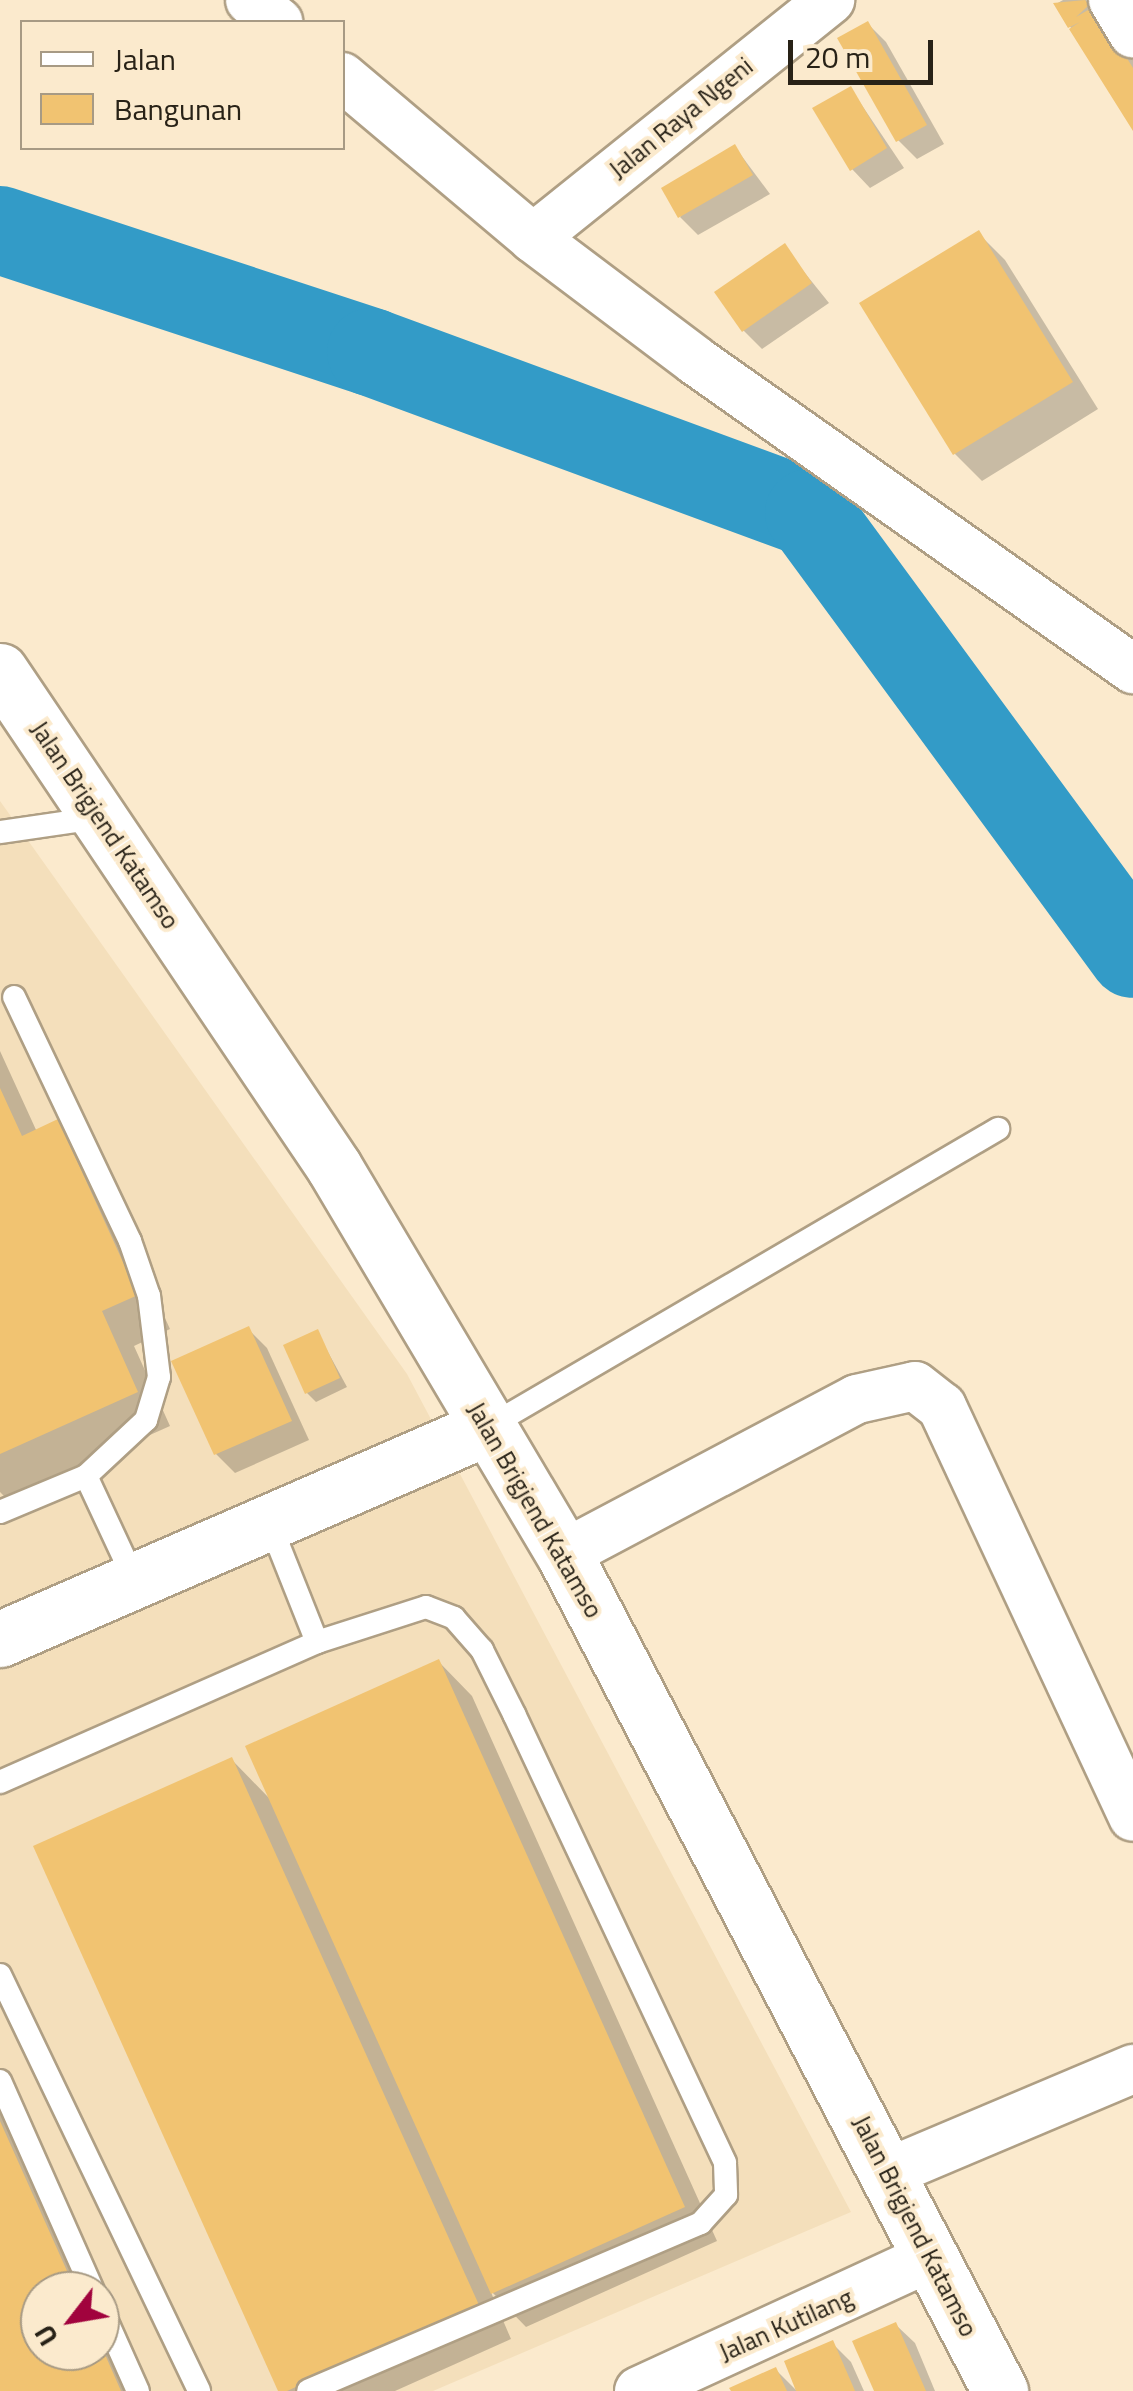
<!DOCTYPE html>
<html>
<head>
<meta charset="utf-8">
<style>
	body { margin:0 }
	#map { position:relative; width:1133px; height:2391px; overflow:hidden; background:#fbeacd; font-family:"Titillium Web",sans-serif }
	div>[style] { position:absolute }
	.built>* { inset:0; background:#f4dfbb }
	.shadow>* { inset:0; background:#0003 }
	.river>* { height:88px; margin:-44px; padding:0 44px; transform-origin:44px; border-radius:44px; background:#339bc7 }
	.building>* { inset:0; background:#f1c371 }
	.roads { filter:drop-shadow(2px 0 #af9f84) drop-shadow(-2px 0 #af9f84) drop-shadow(0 2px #af9f84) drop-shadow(0 -2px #af9f84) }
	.service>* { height:22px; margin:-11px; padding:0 11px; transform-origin:11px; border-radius:11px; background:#fff }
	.minor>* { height:48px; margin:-24px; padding:0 24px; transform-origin:24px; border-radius:24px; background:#fff }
	.tertiary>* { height:55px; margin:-27.5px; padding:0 27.5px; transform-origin:27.5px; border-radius:27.5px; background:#fff }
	span { translate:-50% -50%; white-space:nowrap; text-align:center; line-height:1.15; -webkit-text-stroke:8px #fbeacd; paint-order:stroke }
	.street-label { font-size:25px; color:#282217 }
	.legend { position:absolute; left:20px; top:20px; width:325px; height:130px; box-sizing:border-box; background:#fbeacd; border:2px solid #a79a84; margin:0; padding:12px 18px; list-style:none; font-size:30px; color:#282217 }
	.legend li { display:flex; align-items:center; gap:20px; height:50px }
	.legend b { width:50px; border:2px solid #a79a84 }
	.north { position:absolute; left:20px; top:2271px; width:100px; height:100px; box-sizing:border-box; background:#fbeacd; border:2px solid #a79a84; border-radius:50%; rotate:239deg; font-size:28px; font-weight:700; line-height:40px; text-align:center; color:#282217 }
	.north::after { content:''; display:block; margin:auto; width:35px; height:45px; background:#a1033d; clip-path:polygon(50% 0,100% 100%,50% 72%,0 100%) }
	.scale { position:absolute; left:788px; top:40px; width:145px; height:45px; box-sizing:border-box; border:5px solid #282217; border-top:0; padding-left:12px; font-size:30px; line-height:35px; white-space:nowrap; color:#282217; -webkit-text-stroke:8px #fbeacd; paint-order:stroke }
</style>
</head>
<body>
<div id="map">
	<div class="built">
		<div style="clip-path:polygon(evenodd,0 801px,407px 1374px,851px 2212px,433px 2391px,0 2391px,0 801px,40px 2291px,100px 2291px,100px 2351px,40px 2351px,40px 2291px)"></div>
	</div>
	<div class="shadow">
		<div style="clip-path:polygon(1063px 0,1086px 0,1133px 60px,1133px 127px,1056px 4px)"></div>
		<div style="clip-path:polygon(868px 24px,886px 42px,944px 144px,917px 159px,898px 140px)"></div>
		<div style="clip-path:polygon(851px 89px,904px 168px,870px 188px,852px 169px)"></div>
		<div style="clip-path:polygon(735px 147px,770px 194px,698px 235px,680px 217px)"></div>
		<div style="clip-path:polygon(978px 233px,1005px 260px,1098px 409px,982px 481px,955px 454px)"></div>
		<div style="clip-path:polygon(784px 247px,829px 303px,762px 349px,743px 330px)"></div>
		<div style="clip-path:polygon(0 1051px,37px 1132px,57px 1122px,91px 1156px,170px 1329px,134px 1346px,170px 1426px,7px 1499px,0 1492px)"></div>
		<div style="clip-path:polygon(248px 1329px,267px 1348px,309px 1440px,235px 1473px,216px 1454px)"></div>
		<div style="clip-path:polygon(317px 1332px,347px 1387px,316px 1402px,307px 1393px)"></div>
		<div style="clip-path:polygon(439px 1662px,472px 1696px,717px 2241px,526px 2327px,490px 2290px,511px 2339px,395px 2391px,280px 2391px,232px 1760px,270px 1799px)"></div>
		<div style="clip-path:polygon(0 2084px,93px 2291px,40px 2291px,40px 2351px,100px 2351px,100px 2306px,138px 2391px,0 2391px)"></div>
		<div style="clip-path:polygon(896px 2325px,915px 2343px,935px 2391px,877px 2391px)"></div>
		<div style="clip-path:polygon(832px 2343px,851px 2362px,864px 2391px,799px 2391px)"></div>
		<div style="clip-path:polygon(776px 2370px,797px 2391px,733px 2391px)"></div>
	</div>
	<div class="river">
		<div style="left:0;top:230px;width:391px;rotate:18.2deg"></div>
		<div style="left:371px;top:352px;width:467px;rotate:20.2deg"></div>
		<div style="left:809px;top:513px;width:547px;rotate:53.7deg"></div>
	</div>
	<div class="building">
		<div style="clip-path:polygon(1085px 0,1089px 5px,1076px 17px,1095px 6px,1133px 68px,1133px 131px,1069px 29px,1080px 22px,1068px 28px,1053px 3px)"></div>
		<div style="clip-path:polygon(868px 21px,927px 125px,896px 142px,837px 38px)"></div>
		<div style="clip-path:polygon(851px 86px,887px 148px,850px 171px,812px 108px)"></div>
		<div style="clip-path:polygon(735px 144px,753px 175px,678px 218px,661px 188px)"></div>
		<div style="clip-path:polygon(979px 230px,1073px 382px,953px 455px,859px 303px)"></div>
		<div style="clip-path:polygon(785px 243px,812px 283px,742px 332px,714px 292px)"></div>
		<div style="clip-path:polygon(0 1088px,22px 1136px,58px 1119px,138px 1295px,102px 1311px,138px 1392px,0 1454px)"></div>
		<div style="clip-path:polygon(249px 1326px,292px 1421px,214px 1455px,171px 1361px)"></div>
		<div style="clip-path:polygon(318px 1329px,340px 1378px,305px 1394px,283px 1345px)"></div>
		<div style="clip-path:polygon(439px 1659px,685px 2207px,491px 2294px,245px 1746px)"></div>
		<div style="clip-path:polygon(232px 1757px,479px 2305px,287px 2391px,278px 2391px,33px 1846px)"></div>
		<div style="clip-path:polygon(0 2121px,76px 2291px,40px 2291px,40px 2351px,100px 2351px,100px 2343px,121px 2391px,0 2391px)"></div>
		<div style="clip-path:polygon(896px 2322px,926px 2391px,874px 2391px,852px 2341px)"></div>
		<div style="clip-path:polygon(833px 2340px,855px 2391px,796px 2391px,784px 2361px)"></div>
		<div style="clip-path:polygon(776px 2367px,787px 2391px,731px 2391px,729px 2388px)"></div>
	</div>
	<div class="roads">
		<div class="service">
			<div style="left:0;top:832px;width:98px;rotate:-8.2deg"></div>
			<div style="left:488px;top:1427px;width:591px;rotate:-30.3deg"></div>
			<div style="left:86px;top:1476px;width:116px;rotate:65deg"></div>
			<div style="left:0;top:1512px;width:93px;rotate:-22.7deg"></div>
			<div style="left:86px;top:1476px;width:82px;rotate:-43deg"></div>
			<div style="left:146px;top:1420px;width:45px;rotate:-73.2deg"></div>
			<div style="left:159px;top:1377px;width:82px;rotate:-97deg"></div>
			<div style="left:149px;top:1296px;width:58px;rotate:-109.1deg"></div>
			<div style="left:130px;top:1241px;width:270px;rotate:-115.4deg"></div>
			<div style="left:270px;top:1524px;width:127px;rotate:68.3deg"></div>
			<div style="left:0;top:1782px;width:347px;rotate:-23.8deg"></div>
			<div style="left:317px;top:1642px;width:114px;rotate:-17.8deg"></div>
			<div style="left:426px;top:1607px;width:30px;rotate:21deg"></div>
			<div style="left:454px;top:1618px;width:43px;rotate:48.8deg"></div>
			<div style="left:482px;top:1650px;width:72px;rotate:63.4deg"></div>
			<div style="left:514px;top:1714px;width:496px;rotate:64.8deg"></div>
			<div style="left:725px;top:2163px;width:32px;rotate:88deg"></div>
			<div style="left:726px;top:2195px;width:38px;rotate:132deg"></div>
			<div style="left:701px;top:2223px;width:427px;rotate:156.9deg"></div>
			<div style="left:0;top:1975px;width:461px;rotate:64.4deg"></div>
			<div style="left:0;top:2081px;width:230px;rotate:66.1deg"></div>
			<div style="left:100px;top:2306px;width:93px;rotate:65.9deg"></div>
		</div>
		<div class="minor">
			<div style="left:250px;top:0;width:36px;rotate:38deg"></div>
			<div style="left:1113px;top:0;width:39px;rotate:59deg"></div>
			<div style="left:342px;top:77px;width:250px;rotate:40.1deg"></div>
			<div style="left:533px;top:238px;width:204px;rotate:37deg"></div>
			<div style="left:696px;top:361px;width:535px;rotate:35.18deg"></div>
			<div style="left:533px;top:238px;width:381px;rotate:-38.7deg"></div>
			<div style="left:564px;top:1554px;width:331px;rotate:-27.9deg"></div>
			<div style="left:857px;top:1399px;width:59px;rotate:-12.6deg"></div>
			<div style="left:915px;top:1386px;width:34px;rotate:38deg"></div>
			<div style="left:942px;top:1407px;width:452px;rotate:65deg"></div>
			<div style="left:889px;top:2172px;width:265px;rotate:-22.9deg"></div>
			<div style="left:639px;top:2391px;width:321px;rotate:-24.7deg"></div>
		</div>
		<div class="tertiary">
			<div style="left:0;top:671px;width:598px;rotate:56.04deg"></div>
			<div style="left:334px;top:1167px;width:450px;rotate:59.3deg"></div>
			<div style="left:564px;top:1554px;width:944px;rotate:62.48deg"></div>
			<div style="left:0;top:1639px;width:532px;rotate:-23.48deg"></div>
		</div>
	</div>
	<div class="street-label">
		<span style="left:681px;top:118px;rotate:-39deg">Jalan Raya Ngeni</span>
		<span style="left:105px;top:825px;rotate:56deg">Jalan Brigjend Katamso</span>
		<span style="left:535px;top:1510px;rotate:60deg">Jalan Brigjend Katamso</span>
		<span style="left:915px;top:2226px;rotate:63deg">Jalan Brigjend Katamso</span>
		<span style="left:786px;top:2325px;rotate:-24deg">Jalan Kutilang</span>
	</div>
	<ul class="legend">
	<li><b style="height:12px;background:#fff"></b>Jalan</li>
	<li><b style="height:28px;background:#f1c371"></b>Bangunan</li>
	</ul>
	<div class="north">U</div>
	<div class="scale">20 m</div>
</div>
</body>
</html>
